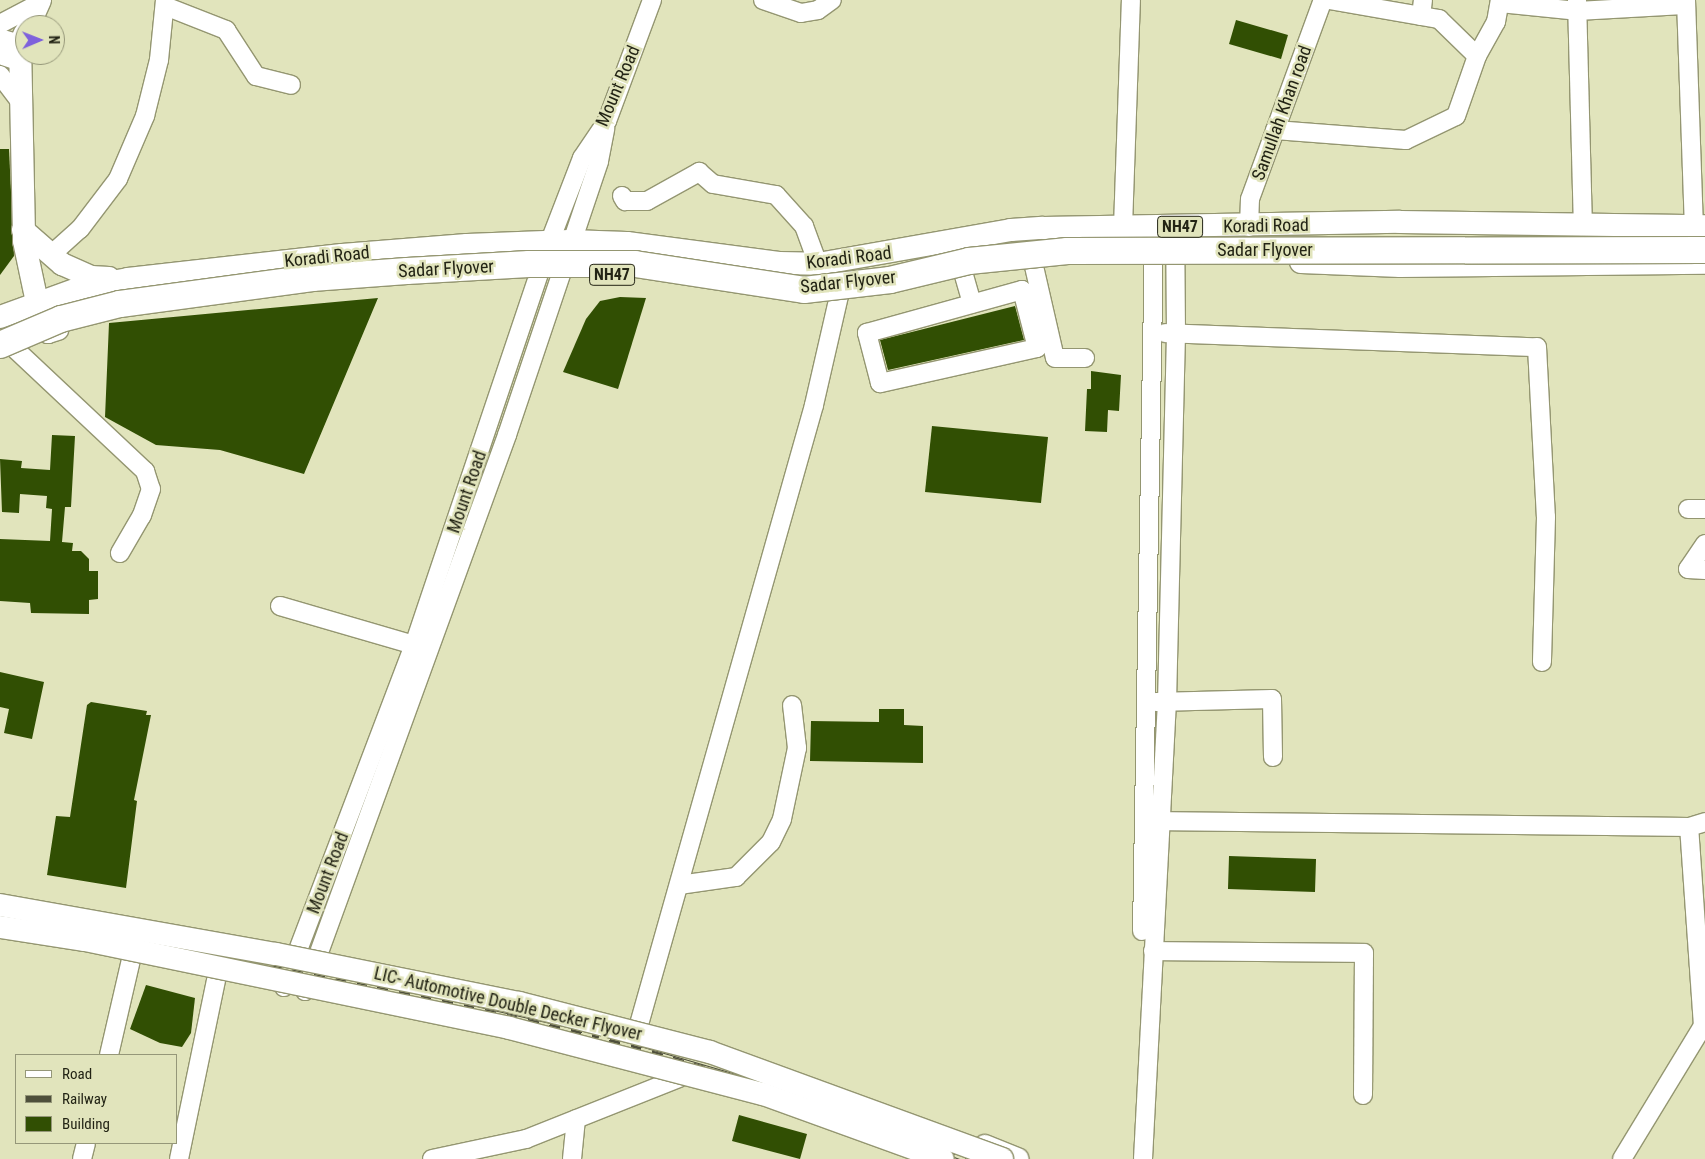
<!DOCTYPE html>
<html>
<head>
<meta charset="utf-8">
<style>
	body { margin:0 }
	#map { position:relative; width:1705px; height:1159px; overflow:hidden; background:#e1e4bc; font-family:"Roboto Condensed",sans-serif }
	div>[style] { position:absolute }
	.building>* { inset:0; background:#314f03 }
	.roads { filter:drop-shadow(1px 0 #949671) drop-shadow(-1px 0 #949671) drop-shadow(0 1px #949671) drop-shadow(0 -1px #949671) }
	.minor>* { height:18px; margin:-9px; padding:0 9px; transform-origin:9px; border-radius:9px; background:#fff }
	.major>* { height:22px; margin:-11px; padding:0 11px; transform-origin:11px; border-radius:11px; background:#fff }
	.rail>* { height:5.5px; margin-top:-2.75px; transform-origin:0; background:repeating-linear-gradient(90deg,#e1e4bc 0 11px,#4e4f3b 0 22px); box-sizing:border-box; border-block:1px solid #4e4f3b }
	.bridges { filter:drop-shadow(1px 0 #949671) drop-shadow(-1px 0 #949671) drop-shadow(0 1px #949671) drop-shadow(0 -1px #949671) }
	.major-bridge>* { height:22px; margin:-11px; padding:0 11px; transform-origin:11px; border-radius:11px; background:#fff }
	.highway-bridge>* { height:26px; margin:-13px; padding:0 13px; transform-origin:13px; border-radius:13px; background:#fff }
	span { translate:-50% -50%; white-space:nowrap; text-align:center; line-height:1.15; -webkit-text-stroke:5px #e1e4bc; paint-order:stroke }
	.shield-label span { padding:1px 4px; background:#e1e4bc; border:1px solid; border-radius:4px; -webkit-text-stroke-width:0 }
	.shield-label { font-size:16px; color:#232415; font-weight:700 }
	.street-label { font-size:18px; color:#232415 }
	.legend { position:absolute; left:15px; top:1054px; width:162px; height:90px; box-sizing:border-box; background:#e1e4bc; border:1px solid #959779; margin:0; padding:6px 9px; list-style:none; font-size:15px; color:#232415 }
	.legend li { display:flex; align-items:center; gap:10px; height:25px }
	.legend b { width:25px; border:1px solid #959779 }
	.north { position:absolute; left:15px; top:15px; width:50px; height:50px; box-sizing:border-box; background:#e1e4bc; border:1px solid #959779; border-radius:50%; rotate:89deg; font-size:14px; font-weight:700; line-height:20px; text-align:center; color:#232415 }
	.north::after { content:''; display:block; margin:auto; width:18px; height:22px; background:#7e61dc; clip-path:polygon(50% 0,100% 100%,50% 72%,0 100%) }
</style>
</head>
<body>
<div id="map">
	<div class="building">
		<div style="clip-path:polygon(1236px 20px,1288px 35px,1281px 59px,1229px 44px)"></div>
		<div style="clip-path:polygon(0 149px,9px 149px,14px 256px,0 275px)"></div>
		<div style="clip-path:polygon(620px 297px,646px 298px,618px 389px,563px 372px,586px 319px,600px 301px)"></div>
		<div style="clip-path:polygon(378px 298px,304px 474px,220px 450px,156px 445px,105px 417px,109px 323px)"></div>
		<div style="clip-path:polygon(1015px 306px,1024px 340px,888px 370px,880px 340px)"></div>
		<div style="clip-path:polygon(1091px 371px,1121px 375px,1119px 411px,1108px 410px,1107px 432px,1085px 431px,1087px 389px,1091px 389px)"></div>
		<div style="clip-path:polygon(932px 426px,1048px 437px,1041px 503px,925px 492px)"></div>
		<div style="clip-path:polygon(52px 435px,75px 436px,71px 507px,65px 507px,62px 542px,73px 543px,72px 551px,81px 551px,89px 559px,89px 571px,98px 571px,98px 599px,89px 600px,89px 614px,31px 613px,30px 603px,0 601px,0 539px,50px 541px,52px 509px,46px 508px,47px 496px,20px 494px,19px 513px,2px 512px,0 459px,22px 461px,21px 468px,50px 470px)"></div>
		<div style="clip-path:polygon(0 672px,44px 682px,32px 739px,4px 733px,9px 709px,0 707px)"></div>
		<div style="clip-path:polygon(91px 702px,147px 711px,146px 715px,151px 715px,134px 800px,137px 801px,126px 888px,47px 875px,56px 816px,70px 817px,87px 705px)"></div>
		<div style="clip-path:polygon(879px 709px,904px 709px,904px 725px,923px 726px,923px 763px,810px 761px,811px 721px,879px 722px)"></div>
		<div style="clip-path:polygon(1229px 856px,1316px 859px,1315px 892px,1228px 889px)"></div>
		<div style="clip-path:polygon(146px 985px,195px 998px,191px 1033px,182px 1047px,160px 1043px,130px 1029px)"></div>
		<div style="clip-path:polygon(739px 1115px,807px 1134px,800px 1159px,732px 1141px)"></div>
	</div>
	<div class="roads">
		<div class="minor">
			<div style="left:763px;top:0;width:40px;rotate:18.9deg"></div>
			<div style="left:801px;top:13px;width:17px;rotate:-10deg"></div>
			<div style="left:818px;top:10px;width:17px;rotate:-36deg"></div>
			<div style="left:1329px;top:0;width:112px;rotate:9.8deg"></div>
			<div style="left:1439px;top:19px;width:53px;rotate:44.2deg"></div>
			<div style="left:1577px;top:0;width:226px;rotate:88.5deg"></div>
			<div style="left:1686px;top:0;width:226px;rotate:88deg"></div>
			<div style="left:1500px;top:3px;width:77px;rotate:5.9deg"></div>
			<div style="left:1577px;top:11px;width:107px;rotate:-3.2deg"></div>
			<div style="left:165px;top:6px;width:66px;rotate:21.5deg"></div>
			<div style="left:226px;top:30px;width:55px;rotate:56.9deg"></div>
			<div style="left:256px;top:76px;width:36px;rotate:14deg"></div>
			<div style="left:1421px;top:16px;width:16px;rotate:-83deg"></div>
			<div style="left:0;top:24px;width:43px;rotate:-27.8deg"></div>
			<div style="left:0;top:38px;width:21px;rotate:17deg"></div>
			<div style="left:0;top:55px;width:21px;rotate:19deg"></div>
			<div style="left:0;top:75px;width:35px;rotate:53deg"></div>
			<div style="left:1275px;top:130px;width:131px;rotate:4.4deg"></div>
			<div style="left:1406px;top:140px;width:55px;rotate:-25.6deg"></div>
			<div style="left:1456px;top:116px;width:64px;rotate:-70.7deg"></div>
			<div style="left:1477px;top:56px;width:39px;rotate:-61deg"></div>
			<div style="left:1496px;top:22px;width:22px;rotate:-80deg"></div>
			<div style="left:622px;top:196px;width:6px;rotate:59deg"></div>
			<div style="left:625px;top:201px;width:22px"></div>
			<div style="left:647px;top:201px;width:60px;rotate:-29.1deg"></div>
			<div style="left:699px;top:172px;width:18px;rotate:41deg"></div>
			<div style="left:713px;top:184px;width:64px;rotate:9.9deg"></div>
			<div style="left:776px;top:195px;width:42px;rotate:47.9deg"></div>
			<div style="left:804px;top:226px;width:40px;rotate:69.8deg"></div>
			<div style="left:1123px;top:227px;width:227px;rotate:-88deg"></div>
			<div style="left:1249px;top:227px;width:28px;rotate:-88deg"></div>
			<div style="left:1250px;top:199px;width:212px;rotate:-69.9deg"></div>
			<div style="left:53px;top:253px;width:36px;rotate:-42deg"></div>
			<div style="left:80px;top:229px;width:63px;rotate:-52.8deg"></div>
			<div style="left:118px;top:179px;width:69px;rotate:-66.8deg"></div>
			<div style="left:145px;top:116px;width:58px;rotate:-76deg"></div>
			<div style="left:159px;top:60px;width:60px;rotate:-84.3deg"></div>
			<div style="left:1033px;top:262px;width:98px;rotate:77.1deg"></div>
			<div style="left:1055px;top:358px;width:30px"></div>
			<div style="left:963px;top:272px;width:33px;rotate:74deg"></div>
			<div style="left:1022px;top:290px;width:60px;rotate:75.5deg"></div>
			<div style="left:1037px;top:348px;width:161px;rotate:167.4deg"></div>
			<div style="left:880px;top:383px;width:52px;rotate:-104.6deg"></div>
			<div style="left:867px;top:333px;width:161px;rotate:-15.5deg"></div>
			<div style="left:1165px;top:333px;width:372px;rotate:2.2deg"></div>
			<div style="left:1537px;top:347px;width:170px;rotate:87deg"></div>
			<div style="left:1546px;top:517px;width:145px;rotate:91.6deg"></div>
			<div style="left:14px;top:348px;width:180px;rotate:43.2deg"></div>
			<div style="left:145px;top:471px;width:19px;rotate:72deg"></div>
			<div style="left:151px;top:489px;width:28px;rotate:109deg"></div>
			<div style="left:142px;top:515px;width:44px;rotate:120.1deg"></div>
			<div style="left:1688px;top:509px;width:17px"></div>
			<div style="left:1705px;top:544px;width:30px;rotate:124deg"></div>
			<div style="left:1688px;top:569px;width:17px;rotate:3deg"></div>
			<div style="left:280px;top:606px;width:140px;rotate:16.2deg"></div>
			<div style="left:1156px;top:702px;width:116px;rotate:-1.5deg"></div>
			<div style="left:1272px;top:699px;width:58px;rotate:89deg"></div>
			<div style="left:1149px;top:821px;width:540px;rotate:0.64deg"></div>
			<div style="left:1689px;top:827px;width:17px;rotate:-17deg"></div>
			<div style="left:679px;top:885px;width:58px;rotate:-8deg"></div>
			<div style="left:736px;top:877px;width:49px;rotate:-45deg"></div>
			<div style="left:771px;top:842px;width:25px;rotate:-64deg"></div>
			<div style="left:782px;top:819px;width:73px;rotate:-78.1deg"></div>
			<div style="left:797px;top:748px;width:43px;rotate:-96.6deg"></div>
			<div style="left:1142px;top:931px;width:691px;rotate:-89.01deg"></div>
			<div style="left:1153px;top:951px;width:211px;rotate:0.5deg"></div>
			<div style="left:1364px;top:953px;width:142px;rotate:90.4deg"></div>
			<div style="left:284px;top:987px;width:366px;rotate:-69.2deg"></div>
			<div style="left:414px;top:645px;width:426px;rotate:-71.4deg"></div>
			<div style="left:550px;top:241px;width:89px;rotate:-68.9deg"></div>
			<div style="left:582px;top:158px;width:45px;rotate:-56deg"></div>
			<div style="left:607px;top:121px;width:129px;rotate:-69.6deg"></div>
			<div style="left:305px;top:991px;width:592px;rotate:-70.03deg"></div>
			<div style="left:507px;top:435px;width:289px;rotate:-71.4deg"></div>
			<div style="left:599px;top:161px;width:33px;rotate:-79deg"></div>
			<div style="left:638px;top:1028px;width:647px;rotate:-74.22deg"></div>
			<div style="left:814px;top:405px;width:112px;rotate:-77.1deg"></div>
			<div style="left:109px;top:1055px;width:103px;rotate:-77deg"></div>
			<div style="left:82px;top:1159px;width:16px;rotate:-76deg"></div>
			<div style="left:179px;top:1159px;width:188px;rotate:-78.3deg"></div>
			<div style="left:432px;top:1159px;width:96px;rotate:-12deg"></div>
			<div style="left:526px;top:1139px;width:165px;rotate:-21.7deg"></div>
			<div style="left:572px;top:1159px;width:40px;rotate:-84.3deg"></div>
			<div style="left:1143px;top:1159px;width:458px;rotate:-87deg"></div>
			<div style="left:1167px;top:702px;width:369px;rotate:-88.6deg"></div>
			<div style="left:1176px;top:333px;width:106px;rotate:-90.5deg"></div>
			<div style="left:1622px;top:1159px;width:156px;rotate:-58.7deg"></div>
			<div style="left:1703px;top:1026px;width:199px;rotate:-94deg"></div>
		</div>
		<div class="major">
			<div style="left:29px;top:25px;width:27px;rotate:-66deg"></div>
			<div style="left:25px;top:33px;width:12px;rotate:114deg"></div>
			<div style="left:20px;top:44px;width:197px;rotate:88.8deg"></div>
			<div style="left:24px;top:241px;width:62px;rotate:78deg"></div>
			<div style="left:37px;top:302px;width:32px;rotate:70deg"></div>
			<div style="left:48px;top:332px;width:10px;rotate:-17deg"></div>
			<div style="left:23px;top:230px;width:52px;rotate:41.1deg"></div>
			<div style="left:62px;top:264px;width:32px;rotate:24deg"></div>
			<div style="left:91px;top:277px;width:18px;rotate:3deg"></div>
			<div style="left:1301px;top:262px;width:99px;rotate:2.3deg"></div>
			<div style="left:1400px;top:266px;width:305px;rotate:-0.6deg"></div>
			<div style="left:0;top:317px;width:85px;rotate:-19.9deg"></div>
			<div style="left:80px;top:288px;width:49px;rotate:-10.6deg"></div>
			<div style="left:128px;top:279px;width:215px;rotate:-6.4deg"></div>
			<div style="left:342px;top:255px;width:125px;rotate:-4.6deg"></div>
			<div style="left:467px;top:245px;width:103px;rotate:-2.2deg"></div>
			<div style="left:570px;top:241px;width:57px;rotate:2deg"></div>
			<div style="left:627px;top:243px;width:153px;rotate:7.5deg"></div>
			<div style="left:779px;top:263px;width:39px;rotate:1deg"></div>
			<div style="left:818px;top:264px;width:196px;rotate:-10deg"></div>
			<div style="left:1011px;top:230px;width:32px;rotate:-4deg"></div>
			<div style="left:1043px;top:228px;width:357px;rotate:-1deg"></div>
			<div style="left:1400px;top:222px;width:305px;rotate:0.8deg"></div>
			<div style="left:985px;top:1146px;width:35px;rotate:22deg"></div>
		</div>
	</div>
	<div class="rail">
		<div style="left:0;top:908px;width:375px;rotate:10.3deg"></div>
		<div style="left:369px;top:975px;width:238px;rotate:12.9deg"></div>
		<div style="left:601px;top:1028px;width:91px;rotate:14.6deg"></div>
		<div style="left:689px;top:1051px;width:109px;rotate:17.6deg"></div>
		<div style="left:793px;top:1084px;width:213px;rotate:20.7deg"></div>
		<div style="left:0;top:918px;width:373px;rotate:10.2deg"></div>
		<div style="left:367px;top:984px;width:238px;rotate:12.9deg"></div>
		<div style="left:599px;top:1037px;width:199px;rotate:16.3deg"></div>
		<div style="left:790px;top:1093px;width:188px;rotate:20.6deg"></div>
	</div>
	<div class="bridges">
		<div class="major-bridge">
			<div style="left:0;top:905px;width:280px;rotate:10.1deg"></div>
			<div style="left:276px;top:954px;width:248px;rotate:11.4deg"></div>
			<div style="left:519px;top:1003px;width:197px;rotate:14.4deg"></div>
			<div style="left:710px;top:1052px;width:311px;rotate:20.1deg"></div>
			<div style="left:0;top:927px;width:86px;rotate:8.7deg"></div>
			<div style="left:85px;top:940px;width:433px;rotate:11.7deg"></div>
			<div style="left:509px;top:1028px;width:262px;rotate:14.6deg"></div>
			<div style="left:763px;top:1094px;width:191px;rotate:19.9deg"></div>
		</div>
		<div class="highway-bridge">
			<div style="left:0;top:345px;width:66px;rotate:-23.1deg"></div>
			<div style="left:61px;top:319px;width:61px;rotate:-14.3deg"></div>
			<div style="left:120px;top:304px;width:194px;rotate:-7.7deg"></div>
			<div style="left:312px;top:278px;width:95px;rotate:-4.2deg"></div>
			<div style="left:407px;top:271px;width:122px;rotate:-3.3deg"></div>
			<div style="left:529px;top:264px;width:106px"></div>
			<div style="left:635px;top:264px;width:171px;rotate:8.7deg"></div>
			<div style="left:804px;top:290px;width:87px;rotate:-6.6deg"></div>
			<div style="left:890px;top:280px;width:81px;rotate:-13.5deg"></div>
			<div style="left:969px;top:261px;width:99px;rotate:-5.8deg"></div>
			<div style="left:1067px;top:251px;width:638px;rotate:-0.09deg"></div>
		</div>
	</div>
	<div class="shield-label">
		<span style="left:1180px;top:227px">NH47</span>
		<span style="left:612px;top:275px">NH47</span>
	</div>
	<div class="street-label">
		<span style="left:618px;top:86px;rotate:-67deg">Mount Road</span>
		<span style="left:1282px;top:113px;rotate:-70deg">Samullah Khan road</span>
		<span style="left:1266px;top:226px;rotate:-1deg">Koradi Road</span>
		<span style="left:1265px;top:250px">Sadar Flyover</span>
		<span style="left:327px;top:257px;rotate:-6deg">Koradi Road</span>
		<span style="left:849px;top:258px;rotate:-7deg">Koradi Road</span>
		<span style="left:446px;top:269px;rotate:-3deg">Sadar Flyover</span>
		<span style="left:848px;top:282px;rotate:-6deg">Sadar Flyover</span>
		<span style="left:467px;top:492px;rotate:-71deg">Mount Road</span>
		<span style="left:328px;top:873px;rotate:-69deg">Mount Road</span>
		<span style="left:508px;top:1004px;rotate:13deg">LIC- Automotive Double Decker Flyover</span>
	</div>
	<ul class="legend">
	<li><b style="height:6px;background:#fff"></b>Road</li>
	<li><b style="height:6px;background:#4e4f3b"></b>Railway</li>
	<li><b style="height:14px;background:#314f03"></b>Building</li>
	</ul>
	<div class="north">N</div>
</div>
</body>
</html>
